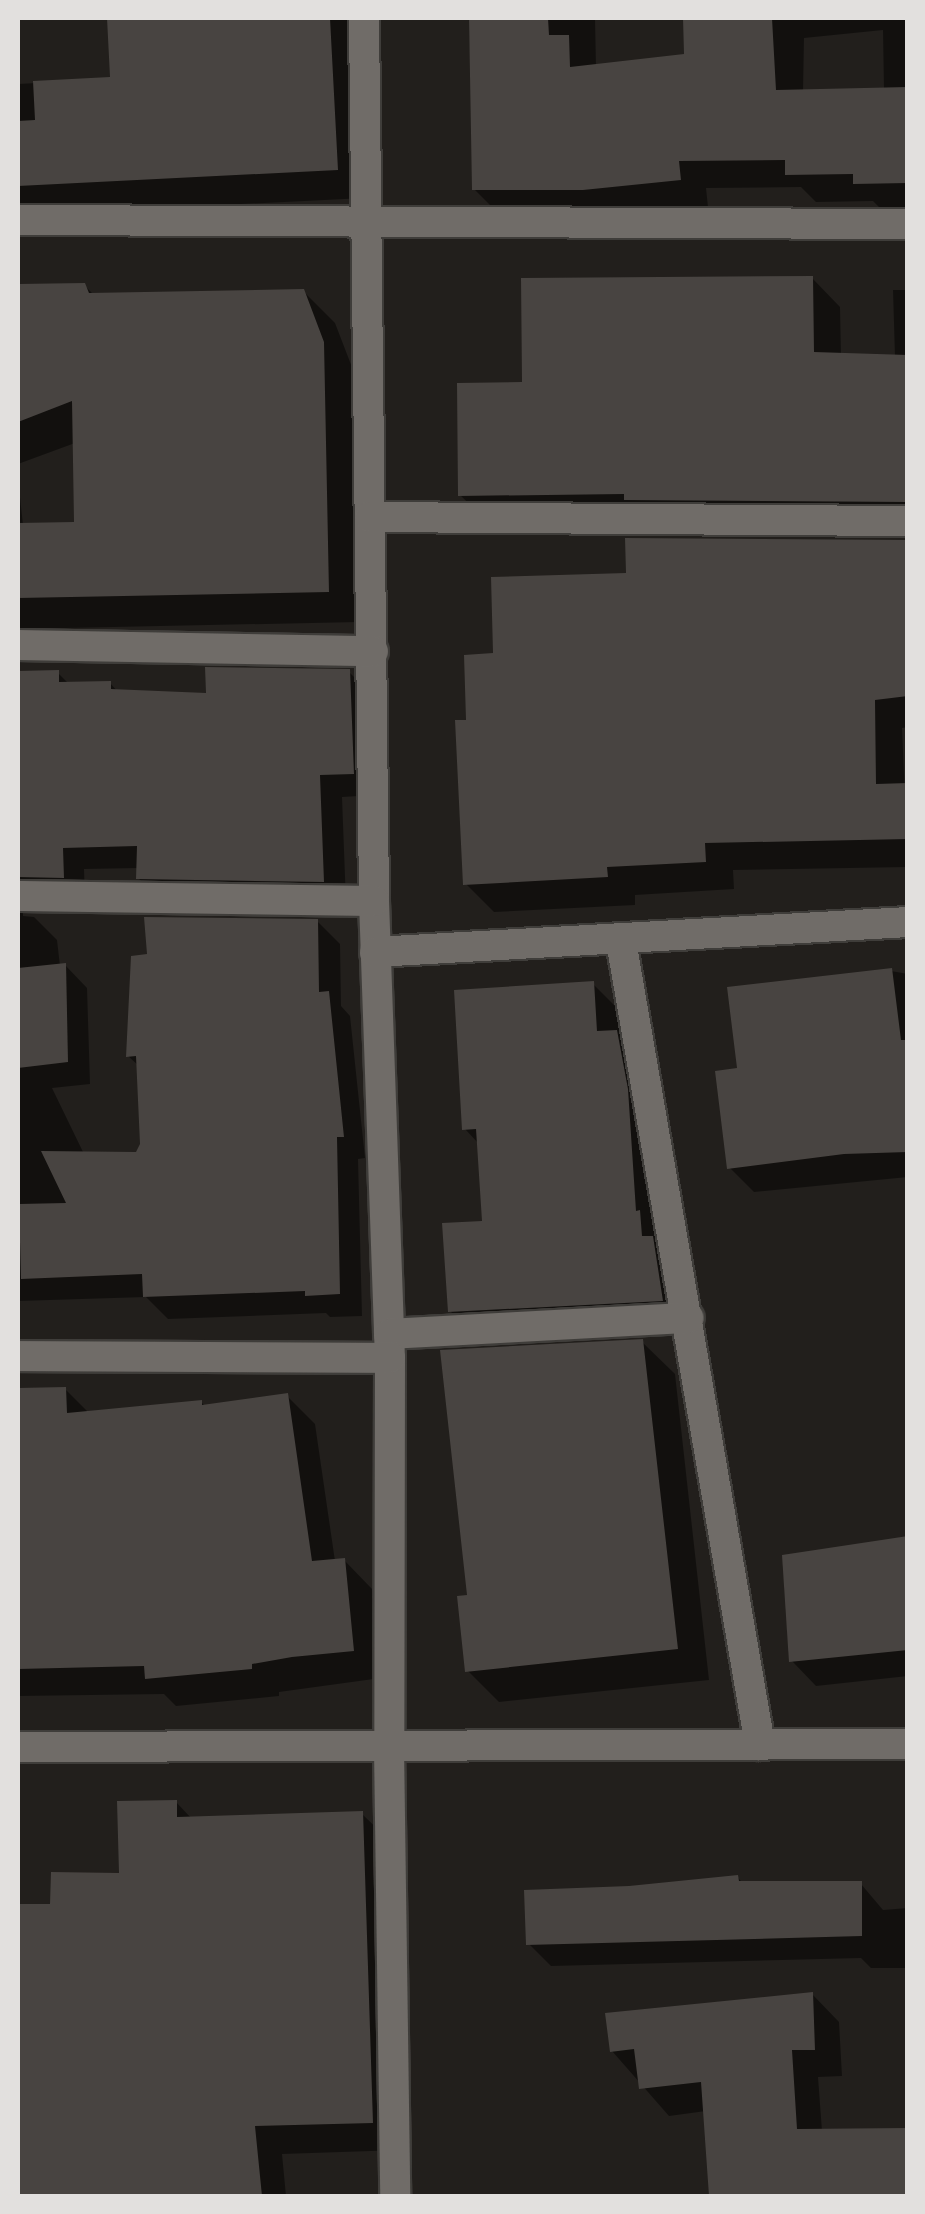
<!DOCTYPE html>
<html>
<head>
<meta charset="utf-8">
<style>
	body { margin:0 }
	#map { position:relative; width:925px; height:2214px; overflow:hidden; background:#221f1c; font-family:"DM Sans",sans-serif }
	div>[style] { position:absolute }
	.shadow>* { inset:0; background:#0007 }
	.building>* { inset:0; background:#484441 }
	.roads { filter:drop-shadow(2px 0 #3f3d3a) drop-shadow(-2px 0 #3f3d3a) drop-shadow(0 2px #3f3d3a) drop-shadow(0 -2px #3f3d3a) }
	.minor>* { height:30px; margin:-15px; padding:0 15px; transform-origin:15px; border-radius:15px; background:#706c68 }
	.tertiary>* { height:30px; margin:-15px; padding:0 15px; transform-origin:15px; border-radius:15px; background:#706c68 }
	span { translate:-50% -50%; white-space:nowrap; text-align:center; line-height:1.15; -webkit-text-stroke:10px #221f1c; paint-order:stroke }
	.frame { position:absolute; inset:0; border:20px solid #e2e0de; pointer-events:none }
</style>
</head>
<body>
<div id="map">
	<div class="shadow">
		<div style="clip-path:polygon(110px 18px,351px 18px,365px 198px,18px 215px,18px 84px,113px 79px)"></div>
		<div style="clip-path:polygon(evenodd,469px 18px,595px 18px,596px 67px,687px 57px,686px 18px,908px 18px,908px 211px,883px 211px,873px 201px,816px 202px,801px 187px,706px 188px,708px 207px,612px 217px,502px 217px,474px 189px,469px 18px,883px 30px,884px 90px,803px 92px,804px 38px,883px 30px)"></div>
		<div style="clip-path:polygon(812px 278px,840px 307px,841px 356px,895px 357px,893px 290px,908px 290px,908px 530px,489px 523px,460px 495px,525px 385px)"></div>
		<div style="clip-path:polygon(84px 285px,94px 295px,303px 291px,335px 323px,355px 375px,359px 622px,18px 629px,18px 479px,23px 525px,77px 524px,75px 443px,18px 464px,18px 287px)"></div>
		<div style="clip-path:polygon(908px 542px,908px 727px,902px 728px,908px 867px,733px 870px,734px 889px,635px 895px,635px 905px,494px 912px,466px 884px,468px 722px,496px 656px,628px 575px)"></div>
		<div style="clip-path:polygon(349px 672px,371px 694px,375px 795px,342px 797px,346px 903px,161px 900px,138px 878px,139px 868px,84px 869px,85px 899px,23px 910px,23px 916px,34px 917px,57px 940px,60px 966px,65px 965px,87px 988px,90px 1084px,52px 1088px,84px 1154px,138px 1155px,142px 1145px,139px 1066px,128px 1056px,317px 921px,340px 944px,341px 1006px,350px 1016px,365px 1158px,358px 1159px,362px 1316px,330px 1317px,326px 1313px,168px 1319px,146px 1297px,18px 1301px,18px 674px,58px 673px,69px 684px,110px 683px,118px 692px,208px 696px)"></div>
		<div style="clip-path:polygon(891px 971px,908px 974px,908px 1177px,754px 1192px,729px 1167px,740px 1070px)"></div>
		<div style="clip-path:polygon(593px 984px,623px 1014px,692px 1330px,481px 1341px,450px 1311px,484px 1223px,479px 1144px,465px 1129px)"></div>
		<div style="clip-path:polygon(642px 1342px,675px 1374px,709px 1680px,499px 1702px,467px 1670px)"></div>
		<div style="clip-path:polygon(65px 1389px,89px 1413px,201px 1402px,206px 1407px,287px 1396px,315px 1424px,335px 1561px,344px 1560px,372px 1589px,381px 1678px,279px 1692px,279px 1696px,176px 1706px,164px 1694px,18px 1696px,18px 1390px)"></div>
		<div style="clip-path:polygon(908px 1540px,908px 1676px,816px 1686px,792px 1661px)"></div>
		<div style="clip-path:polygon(176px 1802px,192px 1819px,362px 1814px,391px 1842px,401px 2150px,282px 2154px,286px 2196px,18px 2196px,18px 1906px,53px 1907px,121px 1875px)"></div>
		<div style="clip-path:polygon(738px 1878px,744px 1884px,861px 1884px,883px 1910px,908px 1908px,908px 1968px,871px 1968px,861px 1958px,551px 1966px,529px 1944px,629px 1889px)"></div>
		<div style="clip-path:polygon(812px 1994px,839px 2022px,842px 2076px,818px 2077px,822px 2131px,908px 2130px,908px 2196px,712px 2196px,706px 2111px,669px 2116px,612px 2051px)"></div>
	</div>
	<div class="building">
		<div style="clip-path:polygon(107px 18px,330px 18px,338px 170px,18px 186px,18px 121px,35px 120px,33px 81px,110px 77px)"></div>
		<div style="clip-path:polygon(469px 18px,548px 18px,549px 35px,569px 35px,570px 67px,684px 54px,683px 18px,772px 18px,776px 90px,908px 87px,908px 183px,853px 184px,853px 174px,785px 175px,785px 160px,679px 161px,681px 180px,583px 190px,472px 190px)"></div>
		<div style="clip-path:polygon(813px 276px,814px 352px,908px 355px,908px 502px,624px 500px,624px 494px,458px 496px,457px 383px,522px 382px,521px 278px)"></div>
		<div style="clip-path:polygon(85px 283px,89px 293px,304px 289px,324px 342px,329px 592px,18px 598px,18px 523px,74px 522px,72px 401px,18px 422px,18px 284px)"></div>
		<div style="clip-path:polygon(625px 538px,908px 540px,908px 696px,875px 700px,876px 784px,908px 783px,908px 839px,705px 843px,706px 862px,607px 867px,608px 877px,463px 885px,455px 720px,466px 720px,464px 655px,493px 653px,491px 577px,626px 573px)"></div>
		<div style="clip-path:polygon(205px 667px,350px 669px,354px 774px,320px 775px,324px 882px,136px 879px,137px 846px,63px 848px,64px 878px,18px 877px,18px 671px,59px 670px,59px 682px,111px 681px,111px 689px,206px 693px)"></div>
		<div style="clip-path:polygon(144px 917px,318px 919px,319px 992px,329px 991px,344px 1137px,337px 1137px,340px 1294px,305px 1296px,305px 1291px,143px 1297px,142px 1274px,21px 1279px,19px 1204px,66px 1203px,41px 1151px,136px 1152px,140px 1144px,136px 1056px,126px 1057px,131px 956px,147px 954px)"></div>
		<div style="clip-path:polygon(66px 963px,68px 1062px,18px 1068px,18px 968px)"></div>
		<div style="clip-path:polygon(892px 968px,901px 1040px,905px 1040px,908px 1152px,844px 1154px,727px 1169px,715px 1071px,737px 1068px,727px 987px)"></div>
		<div style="clip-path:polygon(594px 981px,597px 1031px,617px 1030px,628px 1089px,636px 1211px,640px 1210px,642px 1236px,653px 1236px,663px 1301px,448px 1312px,442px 1223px,482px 1221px,476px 1129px,462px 1130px,454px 990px)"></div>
		<div style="clip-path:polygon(643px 1339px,678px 1649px,465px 1672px,457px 1596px,467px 1595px,440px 1350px)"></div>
		<div style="clip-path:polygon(66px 1387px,67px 1413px,202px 1400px,202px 1405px,288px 1393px,312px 1561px,345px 1558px,354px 1651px,292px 1657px,252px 1664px,252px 1669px,145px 1679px,144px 1666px,18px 1669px,18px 1388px)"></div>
		<div style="clip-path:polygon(908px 1536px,908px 1650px,789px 1662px,782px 1555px)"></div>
		<div style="clip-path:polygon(177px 1800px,177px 1817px,363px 1811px,373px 2123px,255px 2126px,262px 2196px,18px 2196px,18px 1904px,50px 1904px,51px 1872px,119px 1873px,117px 1801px)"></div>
		<div style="clip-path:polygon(738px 1875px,739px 1881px,862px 1881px,862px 1936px,526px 1945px,524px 1890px,629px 1886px)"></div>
		<div style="clip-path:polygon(813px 1992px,815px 2050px,792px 2050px,797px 2129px,908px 2128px,908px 2196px,709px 2196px,701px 2082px,639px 2089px,634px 2049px,610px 2052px,605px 2013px)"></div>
	</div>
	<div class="roads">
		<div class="minor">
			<div style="left:364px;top:18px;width:883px;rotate:89.35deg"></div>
			<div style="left:374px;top:901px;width:457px;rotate:88deg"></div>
			<div style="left:390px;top:1358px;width:389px;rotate:90.1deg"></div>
			<div style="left:389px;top:1747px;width:449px;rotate:89.2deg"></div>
			<div style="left:370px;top:517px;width:538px;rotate:0.43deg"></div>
			<div style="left:18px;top:645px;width:355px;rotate:1deg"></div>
			<div style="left:18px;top:896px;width:356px;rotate:0.8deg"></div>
			<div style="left:621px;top:941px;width:816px;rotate:80.19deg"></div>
			<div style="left:375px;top:952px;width:534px;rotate:-3.22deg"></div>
			<div style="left:389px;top:1334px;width:300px;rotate:-3.1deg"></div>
			<div style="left:18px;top:1356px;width:372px;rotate:0.3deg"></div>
			<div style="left:18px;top:1747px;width:890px;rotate:-0.19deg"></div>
		</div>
		<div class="tertiary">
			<div style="left:18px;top:220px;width:890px;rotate:0.26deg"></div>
		</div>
	</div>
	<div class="frame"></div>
</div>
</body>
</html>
